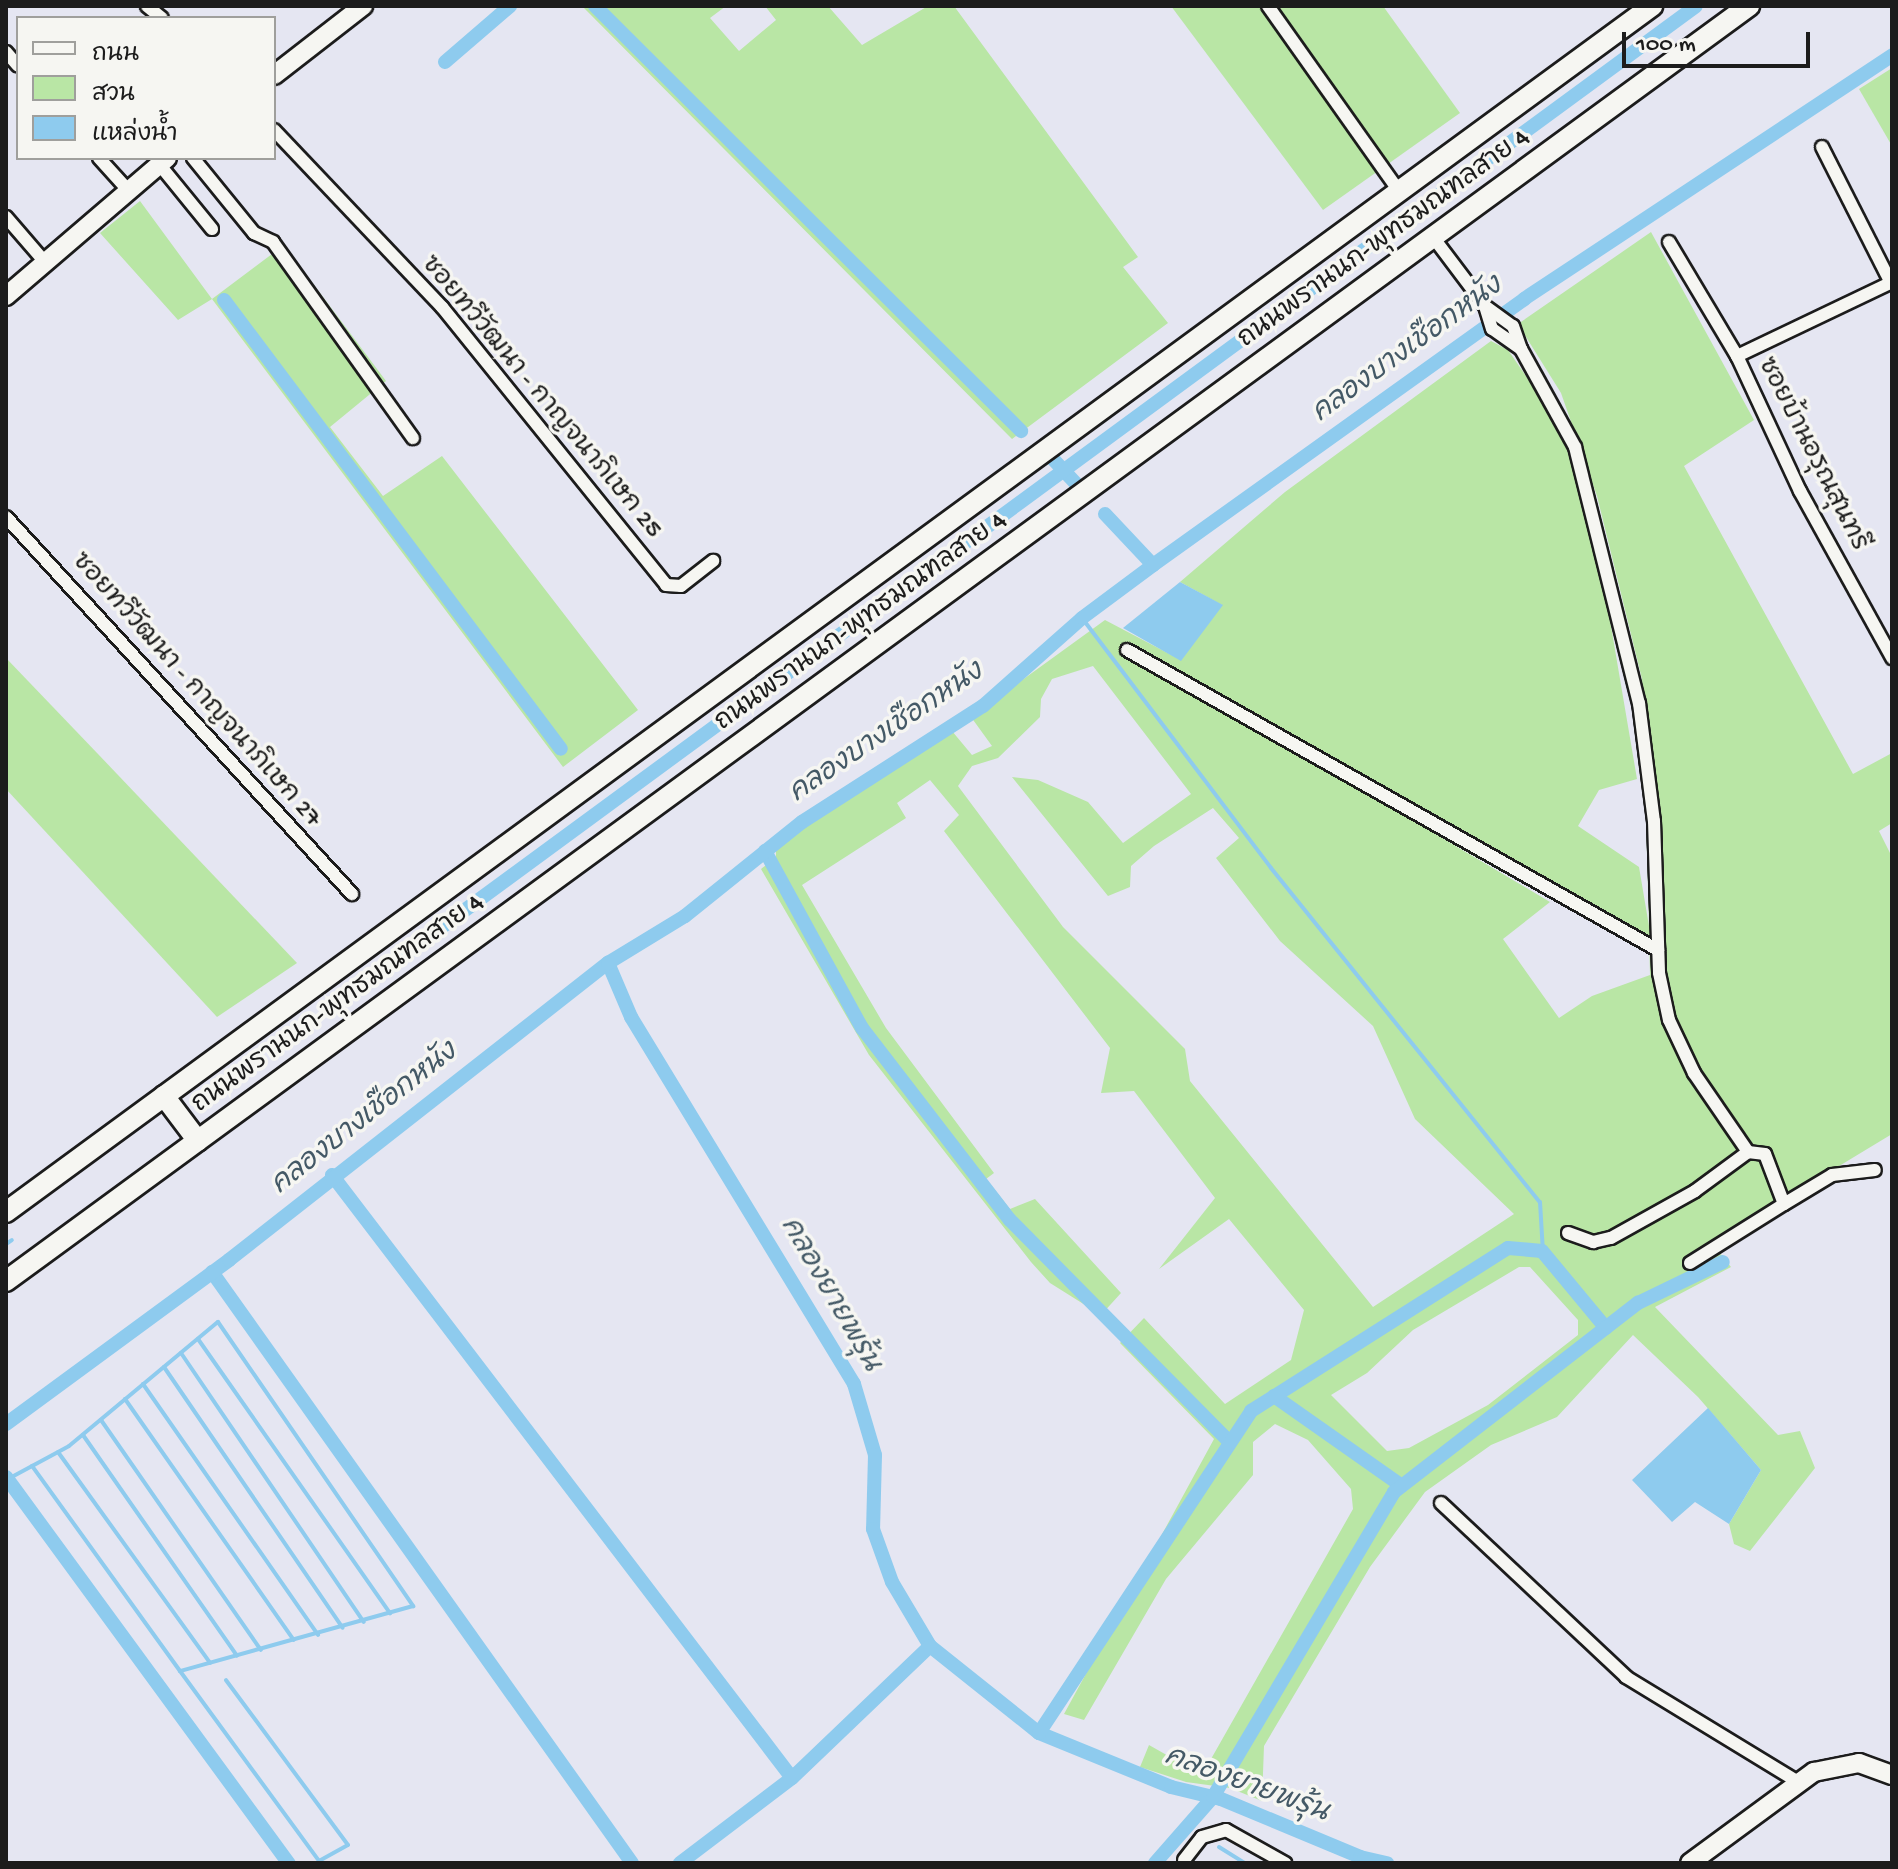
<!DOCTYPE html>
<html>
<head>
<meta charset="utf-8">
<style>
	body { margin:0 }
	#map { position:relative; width:1898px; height:1869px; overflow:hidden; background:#e5e6f2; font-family:"Gochi Hand","Playpen Sans Thai",sans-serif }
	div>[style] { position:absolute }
	.green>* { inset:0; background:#b9e6a5 }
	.water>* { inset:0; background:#8ecbee }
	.stream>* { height:4px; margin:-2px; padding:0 2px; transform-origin:2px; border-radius:2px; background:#8ecbee }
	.canal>* { height:14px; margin:-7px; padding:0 7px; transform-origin:7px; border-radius:7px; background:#8ecbee }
	.roads { filter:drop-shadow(2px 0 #1c1c1c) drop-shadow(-2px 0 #1c1c1c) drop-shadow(0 2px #1c1c1c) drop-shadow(0 -2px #1c1c1c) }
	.street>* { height:12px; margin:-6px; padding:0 6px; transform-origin:6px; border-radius:6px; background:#f6f6f2 }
	.secondary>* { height:18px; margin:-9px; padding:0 9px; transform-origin:9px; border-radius:9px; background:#f6f6f2 }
	.primary>* { height:20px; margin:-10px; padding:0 10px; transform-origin:10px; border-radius:10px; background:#f6f6f2 }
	span { translate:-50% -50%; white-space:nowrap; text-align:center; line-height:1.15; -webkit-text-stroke:7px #f6f6f2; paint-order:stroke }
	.street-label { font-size:26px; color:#1c1c1c }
	.water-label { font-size:28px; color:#445966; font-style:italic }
	.frame { position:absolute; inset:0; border:8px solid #1c1c1c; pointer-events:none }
	.legend { position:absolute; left:16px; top:16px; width:260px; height:144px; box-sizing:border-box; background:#f6f6f2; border:2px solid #9f9f9c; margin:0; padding:10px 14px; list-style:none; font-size:24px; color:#1c1c1c }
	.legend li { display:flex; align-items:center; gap:16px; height:40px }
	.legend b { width:40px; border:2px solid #9f9f9c }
	.scale { position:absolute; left:1622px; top:32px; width:188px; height:36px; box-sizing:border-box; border:4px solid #1c1c1c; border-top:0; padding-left:10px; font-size:24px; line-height:28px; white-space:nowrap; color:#1c1c1c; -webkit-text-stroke:6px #f6f6f2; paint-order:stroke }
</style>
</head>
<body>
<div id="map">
	<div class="green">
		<div style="clip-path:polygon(582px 6px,726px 6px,710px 18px,739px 51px,776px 20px,765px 6px,828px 6px,862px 45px,928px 6px,954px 6px,1138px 257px,1123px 267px,1168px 323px,1012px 439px)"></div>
		<div style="clip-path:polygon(1171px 6px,1383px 6px,1460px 113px,1323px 210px)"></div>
		<div style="clip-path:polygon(1892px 68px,1892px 146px,1859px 89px)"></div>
		<div style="clip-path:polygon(140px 201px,212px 299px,284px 245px,386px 381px,330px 427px,383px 496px,442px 456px,638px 710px,563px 767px,212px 299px,178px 320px,100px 233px)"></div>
		<div style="clip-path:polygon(evenodd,1651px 232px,1754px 420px,1684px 466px,1853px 774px,1892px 753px,1892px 823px,1879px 831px,1892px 857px,1892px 1134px,1712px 1243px,1731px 1267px,1655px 1307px,1778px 1435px,1800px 1431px,1815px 1468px,1750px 1551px,1734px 1544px,1729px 1524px,1761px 1470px,1698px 1397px,1633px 1335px,1557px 1417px,1491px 1445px,1425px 1492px,1370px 1567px,1264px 1746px,1262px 1801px,1230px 1788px,1186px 1782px,1140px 1767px,1149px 1745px,1179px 1762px,1211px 1759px,1353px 1509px,1351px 1489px,1308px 1440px,1275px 1424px,1253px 1442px,1253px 1475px,1166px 1579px,1084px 1720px,1064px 1714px,1214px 1439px,1120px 1343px,1144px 1318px,1225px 1404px,1291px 1360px,1304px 1310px,1229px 1219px,1159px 1269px,1215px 1198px,1134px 1091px,1101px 1093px,1110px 1048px,944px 831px,959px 815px,930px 780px,897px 803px,906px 818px,802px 885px,886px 1028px,994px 1173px,986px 1179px,1010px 1209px,1035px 1199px,1121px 1293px,1101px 1315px,1050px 1283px,1031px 1262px,869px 1055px,761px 869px,776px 857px,776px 846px,952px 731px,972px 755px,992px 746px,971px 717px,1105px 620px,1181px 660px,1222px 605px,1180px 582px,1285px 492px,1491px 341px,1508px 350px,1557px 421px,1573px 467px,1604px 585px,1637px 779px,1599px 790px,1578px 826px,1639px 867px,1649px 926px,1642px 679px,1597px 496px,1561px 393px,1518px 324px,1651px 232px,1093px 666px,1191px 794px,1123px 843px,1088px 802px,1038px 780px,1012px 777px,1108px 896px,1130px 887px,1131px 866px,1154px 846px,1213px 808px,1239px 838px,1216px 858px,1280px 941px,1373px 1026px,1415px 1119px,1514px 1214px,1373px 1307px,1190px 1081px,1185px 1049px,1063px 927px,958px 786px,972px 766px,998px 758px,1040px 717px,1041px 699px,1052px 679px,1093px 666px,1651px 232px,1260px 730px,1357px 774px,1649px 936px,1650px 975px,1592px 996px,1559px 1018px,1503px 939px,1550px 902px,1260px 730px,1651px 232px,1519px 1267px,1530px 1267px,1578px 1320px,1578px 1335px,1488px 1405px,1409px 1448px,1387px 1451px,1331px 1395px,1367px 1373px,1413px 1330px,1519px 1267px)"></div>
		<div style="clip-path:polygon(6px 658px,98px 754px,297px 963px,217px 1017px,6px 789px)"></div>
	</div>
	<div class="water">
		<div style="clip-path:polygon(1180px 582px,1223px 605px,1181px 661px,1123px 628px)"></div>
		<div style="clip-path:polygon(1708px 1408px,1761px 1470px,1729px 1524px,1695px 1502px,1672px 1522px,1632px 1480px)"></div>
	</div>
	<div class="stream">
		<div style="left:1082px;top:618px;width:313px;rotate:52.9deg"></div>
		<div style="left:1271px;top:868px;width:429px;rotate:51.2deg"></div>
		<div style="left:1540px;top:1202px;width:51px;rotate:86.6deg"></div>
		<div style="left:6px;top:1244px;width:7px;rotate:-34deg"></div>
		<div style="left:198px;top:1339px;width:335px;rotate:55deg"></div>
		<div style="left:181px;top:1353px;width:325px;rotate:55.8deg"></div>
		<div style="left:164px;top:1367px;width:316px;rotate:55.6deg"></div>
		<div style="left:143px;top:1384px;width:306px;rotate:55.1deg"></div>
		<div style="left:125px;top:1399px;width:294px;rotate:55deg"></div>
		<div style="left:101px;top:1420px;width:280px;rotate:55.2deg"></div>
		<div style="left:83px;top:1435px;width:269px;rotate:55.1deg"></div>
		<div style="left:58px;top:1452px;width:260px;rotate:54.2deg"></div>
		<div style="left:6px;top:1480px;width:2px;rotate:-27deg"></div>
		<div style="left:8px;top:1479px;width:69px;rotate:-28.4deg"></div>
		<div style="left:69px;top:1446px;width:194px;rotate:-39.8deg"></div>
		<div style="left:218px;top:1322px;width:345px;rotate:55.5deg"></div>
		<div style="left:413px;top:1606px;width:242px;rotate:164.4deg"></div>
		<div style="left:180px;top:1671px;width:253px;rotate:-125.8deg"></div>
		<div style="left:180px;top:1671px;width:235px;rotate:53.8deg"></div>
		<div style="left:319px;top:1861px;width:33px;rotate:-29deg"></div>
		<div style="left:348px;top:1845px;width:205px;rotate:-126.5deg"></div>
		<div style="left:1219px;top:1847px;width:31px;rotate:32deg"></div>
	</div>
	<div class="canal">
		<div style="left:595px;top:6px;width:602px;rotate:44.93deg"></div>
		<div style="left:445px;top:62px;width:86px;rotate:-40.7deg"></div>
		<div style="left:224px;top:300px;width:561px;rotate:53.11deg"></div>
		<div style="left:1052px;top:458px;width:35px;rotate:47deg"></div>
		<div style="left:1105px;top:514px;width:70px;rotate:46.7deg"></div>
		<div style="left:765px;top:851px;width:202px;rotate:61.3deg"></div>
		<div style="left:862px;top:1028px;width:242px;rotate:52.4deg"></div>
		<div style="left:1010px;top:1220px;width:311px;rotate:45.3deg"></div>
		<div style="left:608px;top:963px;width:59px;rotate:66.9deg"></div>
		<div style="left:631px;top:1017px;width:429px;rotate:58.7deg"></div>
		<div style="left:854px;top:1384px;width:74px;rotate:73.5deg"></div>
		<div style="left:875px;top:1455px;width:74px;rotate:91.5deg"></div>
		<div style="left:873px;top:1529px;width:56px;rotate:70.3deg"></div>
		<div style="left:892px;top:1582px;width:74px;rotate:59.3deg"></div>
		<div style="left:930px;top:1646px;width:139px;rotate:38.6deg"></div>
		<div style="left:1039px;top:1733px;width:143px;rotate:22.2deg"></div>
		<div style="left:1171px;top:1787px;width:51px;rotate:13.5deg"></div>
		<div style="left:1221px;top:1799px;width:151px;rotate:22.6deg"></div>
		<div style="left:1360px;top:1857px;width:28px;rotate:13deg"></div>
		<div style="left:352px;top:993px;width:1667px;rotate:-36.29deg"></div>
		<div style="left:332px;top:1175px;width:758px;rotate:52.66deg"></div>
		<div style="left:212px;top:1272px;width:725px;rotate:54.6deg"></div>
		<div style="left:1274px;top:1396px;width:156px;rotate:35.1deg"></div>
		<div style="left:6px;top:1424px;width:277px;rotate:-36.3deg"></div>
		<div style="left:229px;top:1260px;width:482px;rotate:-38.1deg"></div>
		<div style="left:608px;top:963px;width:90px;rotate:-31.4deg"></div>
		<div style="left:685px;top:916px;width:150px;rotate:-38.8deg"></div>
		<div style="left:802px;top:822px;width:215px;rotate:-32.7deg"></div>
		<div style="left:983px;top:706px;width:132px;rotate:-41.6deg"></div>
		<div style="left:1082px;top:618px;width:89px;rotate:-36.7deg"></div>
		<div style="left:1153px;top:565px;width:457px;rotate:-35.6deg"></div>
		<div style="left:1524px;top:299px;width:442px;rotate:-33.5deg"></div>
		<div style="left:6px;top:1477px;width:479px;rotate:53.8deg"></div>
		<div style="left:1039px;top:1733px;width:386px;rotate:-56.6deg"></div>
		<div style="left:1251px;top:1411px;width:304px;rotate:-32.4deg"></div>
		<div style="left:1508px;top:1248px;width:34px;rotate:5deg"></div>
		<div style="left:1542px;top:1251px;width:100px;rotate:50.3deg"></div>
		<div style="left:680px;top:1863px;width:141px;rotate:-37.2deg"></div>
		<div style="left:792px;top:1778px;width:191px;rotate:-43.7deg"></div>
		<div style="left:1155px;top:1863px;width:88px;rotate:-48.7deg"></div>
		<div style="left:1213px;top:1797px;width:355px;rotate:-59.3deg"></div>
		<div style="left:1394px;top:1492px;width:309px;rotate:-37.8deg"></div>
		<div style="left:1638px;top:1303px;width:94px;rotate:-25.8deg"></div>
	</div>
	<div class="roads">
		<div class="street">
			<div style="left:147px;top:6px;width:19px;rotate:39deg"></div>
			<div style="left:1268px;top:6px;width:227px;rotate:54.7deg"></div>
			<div style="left:6px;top:52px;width:18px;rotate:49deg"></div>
			<div style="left:274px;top:130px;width:244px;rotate:46.5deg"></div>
			<div style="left:442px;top:307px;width:357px;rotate:51.1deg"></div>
			<div style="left:666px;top:585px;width:15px;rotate:4deg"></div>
			<div style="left:681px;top:586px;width:41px;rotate:-38deg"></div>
			<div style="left:1822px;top:147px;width:153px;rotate:63.1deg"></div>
			<div style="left:99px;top:158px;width:43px;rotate:47.8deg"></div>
			<div style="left:193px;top:158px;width:97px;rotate:50.9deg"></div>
			<div style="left:254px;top:233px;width:21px;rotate:25deg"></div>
			<div style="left:273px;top:242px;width:241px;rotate:54.5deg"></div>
			<div style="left:159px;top:164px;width:84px;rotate:50.8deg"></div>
			<div style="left:6px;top:217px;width:58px;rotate:49.2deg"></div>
			<div style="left:1433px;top:237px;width:86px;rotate:53deg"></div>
			<div style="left:1485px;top:306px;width:34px;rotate:36deg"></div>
			<div style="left:1513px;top:326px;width:24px;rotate:71deg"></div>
			<div style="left:1521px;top:349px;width:35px;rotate:-145deg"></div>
			<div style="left:1492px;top:329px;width:24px;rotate:-107deg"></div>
			<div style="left:1669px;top:242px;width:133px;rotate:59.2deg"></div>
			<div style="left:1737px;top:356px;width:149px;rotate:65deg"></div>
			<div style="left:1800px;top:491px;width:191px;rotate:61.1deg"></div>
			<div style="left:1521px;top:349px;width:112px;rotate:61.1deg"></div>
			<div style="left:1575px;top:447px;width:264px;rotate:76deg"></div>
			<div style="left:1639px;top:703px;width:119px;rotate:82.8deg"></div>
			<div style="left:1654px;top:821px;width:152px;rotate:88.1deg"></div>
			<div style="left:1659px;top:973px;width:48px;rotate:78deg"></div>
			<div style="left:1669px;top:1020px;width:59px;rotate:64.7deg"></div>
			<div style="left:1694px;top:1073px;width:96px;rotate:55.6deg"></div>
			<div style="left:1737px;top:356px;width:172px;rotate:-25.5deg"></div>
			<div style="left:6px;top:517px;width:512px;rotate:47.46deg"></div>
			<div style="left:1127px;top:650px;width:610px;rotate:29.47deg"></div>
			<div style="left:1784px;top:1204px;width:56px;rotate:-31.1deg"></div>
			<div style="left:1832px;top:1175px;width:43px;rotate:-6.6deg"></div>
			<div style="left:1568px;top:1233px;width:27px;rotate:20deg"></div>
			<div style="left:1593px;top:1242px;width:18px;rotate:-13deg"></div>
			<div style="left:1611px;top:1238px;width:96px;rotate:-29.2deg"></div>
			<div style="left:1695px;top:1191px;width:66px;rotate:-36.3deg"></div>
			<div style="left:1748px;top:1152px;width:17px;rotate:7deg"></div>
			<div style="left:1765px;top:1154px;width:53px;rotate:69.2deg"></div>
			<div style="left:1784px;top:1204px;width:111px;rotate:147.9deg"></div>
			<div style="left:1441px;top:1503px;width:254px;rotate:43.2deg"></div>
			<div style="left:1626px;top:1677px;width:202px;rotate:31.4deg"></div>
			<div style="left:1184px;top:1860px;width:29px;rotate:-52deg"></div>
			<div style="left:1202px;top:1837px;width:25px;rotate:-16deg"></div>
			<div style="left:1226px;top:1830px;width:68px;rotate:29.2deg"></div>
		</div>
		<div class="secondary">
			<div style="left:274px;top:75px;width:113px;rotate:-37.8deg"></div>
			<div style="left:6px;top:296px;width:212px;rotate:-40.6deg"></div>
			<div style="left:1690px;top:1863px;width:154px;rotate:-36.3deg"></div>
			<div style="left:1814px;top:1772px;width:46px;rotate:-11.3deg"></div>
			<div style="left:1859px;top:1763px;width:35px;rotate:20deg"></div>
		</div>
		<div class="primary">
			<div style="left:164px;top:1096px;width:56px;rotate:52.9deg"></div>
			<div style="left:6px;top:1212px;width:2041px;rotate:-36.23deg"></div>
			<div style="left:6px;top:1281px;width:2160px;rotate:-36.19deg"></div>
		</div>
	</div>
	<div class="street-label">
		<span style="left:1385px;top:240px;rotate:-36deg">ถนนพรานนก-พุทธมณฑลสาย 4</span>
		<span style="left:540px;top:398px;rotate:50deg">ซอยทวีวัฒนา - กาญจนาภิเษก 25</span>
		<span style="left:1811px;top:455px;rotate:63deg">ซอยบ้านอรุณสุนทรี</span>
		<span style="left:862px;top:623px;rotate:-36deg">ถนนพรานนก-พุทธมณฑลสาย 4</span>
		<span style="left:195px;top:691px;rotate:48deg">ซอยทวีวัฒนา - กาญจนาภิเษก 27</span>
		<span style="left:339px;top:1005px;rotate:-36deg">ถนนพรานนก-พุทธมณฑลสาย 4</span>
	</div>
	<div class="water-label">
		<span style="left:1408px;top:351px;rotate:-36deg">คลองบางเชือกหนัง</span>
		<span style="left:887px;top:734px;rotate:-34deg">คลองบางเชือกหนัง</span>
		<span style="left:365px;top:1120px;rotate:-38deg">คลองบางเชือกหนัง</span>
		<span style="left:829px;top:1295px;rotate:60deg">คลองยายพรุ้น</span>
		<span style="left:1246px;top:1786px;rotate:20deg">คลองยายพรุ้น</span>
	</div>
	<div class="frame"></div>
	<ul class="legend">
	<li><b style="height:10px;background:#f6f6f2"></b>ถนน</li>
	<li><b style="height:22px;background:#b9e6a5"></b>สวน</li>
	<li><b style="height:22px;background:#8ecbee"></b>แหล่งน้ำ</li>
	</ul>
	<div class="scale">100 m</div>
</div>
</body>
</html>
